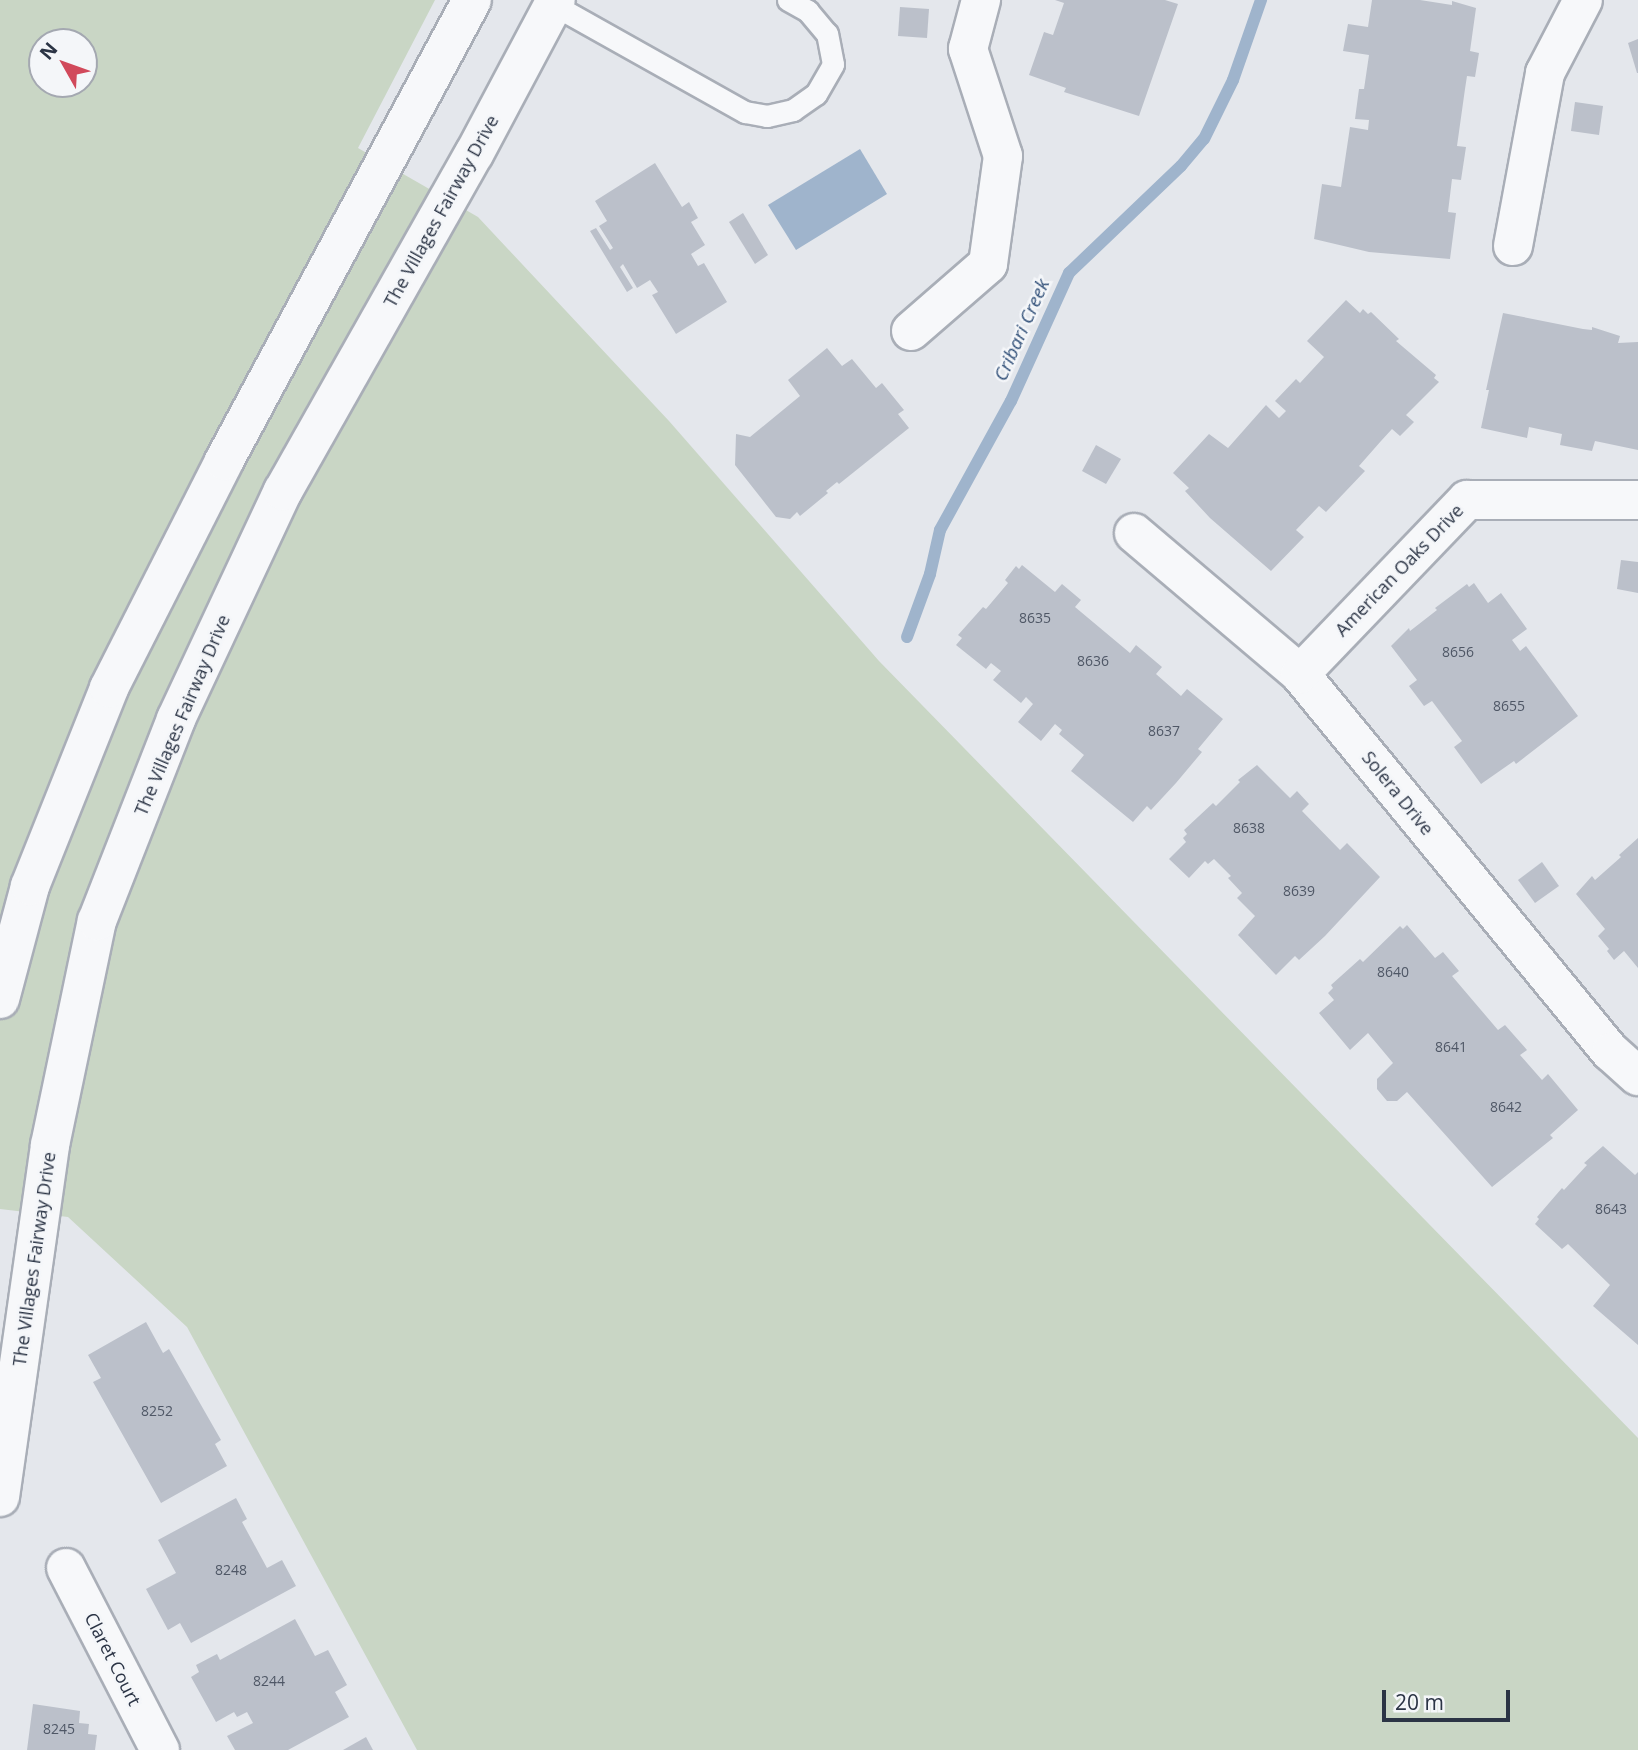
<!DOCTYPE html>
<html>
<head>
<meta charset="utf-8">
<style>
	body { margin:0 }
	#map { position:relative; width:1638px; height:1750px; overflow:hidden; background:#e4e7ec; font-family:"Open Sans",sans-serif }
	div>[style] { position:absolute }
	.green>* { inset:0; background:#c9d6c5 }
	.water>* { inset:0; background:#9fb4cc }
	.stream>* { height:12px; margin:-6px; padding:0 6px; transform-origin:6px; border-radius:6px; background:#9fb4cc }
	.building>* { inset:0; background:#bbc0ca }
	.roads { filter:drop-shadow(2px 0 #a9aeb7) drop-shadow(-2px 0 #a9aeb7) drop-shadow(0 2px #a9aeb7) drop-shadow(0 -2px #a9aeb7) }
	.service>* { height:21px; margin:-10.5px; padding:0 10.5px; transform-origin:10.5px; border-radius:10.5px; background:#f7f8fa }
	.minor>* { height:38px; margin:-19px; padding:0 19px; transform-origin:19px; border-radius:19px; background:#f7f8fa }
	.tertiary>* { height:38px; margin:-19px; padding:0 19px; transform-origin:19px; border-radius:19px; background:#f7f8fa }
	span { translate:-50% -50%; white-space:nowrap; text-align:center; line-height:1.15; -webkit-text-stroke:5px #f4f6f9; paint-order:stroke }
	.number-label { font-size:14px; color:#4f5766 }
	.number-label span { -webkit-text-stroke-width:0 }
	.street-label { font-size:18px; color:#2b3445 }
	.water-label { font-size:19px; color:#34527a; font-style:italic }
	.north { position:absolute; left:28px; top:28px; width:70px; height:70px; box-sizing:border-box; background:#f4f6f9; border:2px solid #a4a8b1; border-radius:50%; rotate:310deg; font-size:19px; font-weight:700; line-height:28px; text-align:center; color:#2b3445 }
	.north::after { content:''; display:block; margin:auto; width:24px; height:32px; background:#d1495b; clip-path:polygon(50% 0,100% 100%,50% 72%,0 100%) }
	.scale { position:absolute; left:1382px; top:1690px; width:128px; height:32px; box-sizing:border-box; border:4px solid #2b3445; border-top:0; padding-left:9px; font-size:21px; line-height:24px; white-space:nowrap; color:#2b3445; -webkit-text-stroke:5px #f4f6f9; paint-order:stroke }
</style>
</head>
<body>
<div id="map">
	<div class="green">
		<div style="clip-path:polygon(evenodd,0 0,435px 0,358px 148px,478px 217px,669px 421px,879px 661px,1638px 1438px,1638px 1750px,417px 1750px,187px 1327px,68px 1217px,0 1209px,0 0,42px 42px,84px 42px,84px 84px,42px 84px,42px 42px)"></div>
	</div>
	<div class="water">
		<div style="clip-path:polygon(860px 149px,887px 194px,796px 250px,768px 205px)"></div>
	</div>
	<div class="stream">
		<div style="left:907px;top:637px;width:67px;rotate:-69.9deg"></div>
		<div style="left:930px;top:574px;width:45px;rotate:-77.2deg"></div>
		<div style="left:940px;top:530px;width:147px;rotate:-61.2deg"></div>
		<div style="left:1011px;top:401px;width:141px;rotate:-65.6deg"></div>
		<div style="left:1069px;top:273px;width:155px;rotate:-43.7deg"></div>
		<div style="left:1181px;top:166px;width:35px;rotate:-50deg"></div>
		<div style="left:1204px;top:139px;width:66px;rotate:-63.8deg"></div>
		<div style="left:1233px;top:80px;width:85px;rotate:-70.7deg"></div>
	</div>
	<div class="building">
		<div style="clip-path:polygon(1055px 0,1165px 0,1178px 4px,1139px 116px,1064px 92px,1066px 88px,1029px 75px,1044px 32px,1053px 35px,1064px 3px)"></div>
		<div style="clip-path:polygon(1372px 0,1420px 0,1452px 5px,1452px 1px,1476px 8px,1470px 51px,1479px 53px,1475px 77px,1467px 76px,1465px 89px,1457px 146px,1466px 147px,1461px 180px,1452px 179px,1448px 212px,1456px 213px,1450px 259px,1369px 252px,1314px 239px,1322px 184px,1341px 187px,1350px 127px,1368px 130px,1369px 120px,1355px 119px,1359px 89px,1364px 89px,1369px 55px,1343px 51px,1348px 24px,1368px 27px)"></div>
		<div style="clip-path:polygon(900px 7px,929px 9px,927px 38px,898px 36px)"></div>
		<div style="clip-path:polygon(1638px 39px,1638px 73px,1637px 73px,1628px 43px)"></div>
		<div style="clip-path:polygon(1575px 102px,1603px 106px,1599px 135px,1571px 131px)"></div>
		<div style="clip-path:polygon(655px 163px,682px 207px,689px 202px,698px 218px,691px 222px,705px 245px,691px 254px,698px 266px,704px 263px,727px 302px,676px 334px,652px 295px,658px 292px,650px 280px,637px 288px,623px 264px,620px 267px,633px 288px,627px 292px,590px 231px,596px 228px,610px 250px,613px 248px,599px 226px,607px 221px,595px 201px)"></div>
		<div style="clip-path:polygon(743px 213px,768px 255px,755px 264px,729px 222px)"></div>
		<div style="clip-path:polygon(1346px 300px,1360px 313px,1363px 309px,1368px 314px,1371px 312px,1399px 339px,1396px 341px,1436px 375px,1434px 378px,1439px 382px,1406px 415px,1414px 422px,1400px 436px,1392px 429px,1381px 441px,1359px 466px,1365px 471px,1326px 512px,1319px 506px,1296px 530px,1304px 537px,1271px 571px,1210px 518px,1185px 491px,1189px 488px,1173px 473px,1209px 434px,1228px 448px,1266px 405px,1279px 418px,1286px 411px,1275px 401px,1296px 379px,1300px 383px,1324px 357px,1307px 341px)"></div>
		<div style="clip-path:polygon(1503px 313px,1583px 329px,1592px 330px,1592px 327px,1620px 336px,1618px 343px,1638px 342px,1638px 450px,1595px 441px,1592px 451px,1560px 445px,1562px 434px,1529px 427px,1527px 438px,1481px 428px,1489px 390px,1486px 390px)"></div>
		<div style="clip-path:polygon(827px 348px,842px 366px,852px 359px,876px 388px,882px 383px,904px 410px,898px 414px,909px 428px,839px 484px,837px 482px,826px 491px,828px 493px,800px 516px,797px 512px,790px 519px,776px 517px,735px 465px,736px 434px,750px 437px,800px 396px,788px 380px)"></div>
		<div style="clip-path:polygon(1096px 445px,1121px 459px,1106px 484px,1082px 471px)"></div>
		<div style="clip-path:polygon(1621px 560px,1638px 562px,1638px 593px,1617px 589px)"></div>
		<div style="clip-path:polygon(1022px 565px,1055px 592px,1062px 584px,1081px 600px,1075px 607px,1130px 653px,1136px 645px,1162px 667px,1156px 674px,1181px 696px,1187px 689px,1223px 719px,1198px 749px,1202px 752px,1176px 783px,1151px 810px,1147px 806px,1133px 822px,1071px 771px,1084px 755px,1059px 734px,1062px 730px,1055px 724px,1041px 741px,1018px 722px,1033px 704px,1026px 697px,1021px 703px,993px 680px,1001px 671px,991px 663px,986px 669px,956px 645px,962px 638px,958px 635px,983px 607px,986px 609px,1008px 583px,1005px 580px,1016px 566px,1019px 569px)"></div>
		<div style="clip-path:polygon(1474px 583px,1488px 603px,1501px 593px,1527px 629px,1512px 640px,1520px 651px,1526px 646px,1578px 716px,1516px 764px,1514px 761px,1481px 784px,1454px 747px,1462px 741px,1432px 701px,1424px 706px,1409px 686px,1417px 680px,1391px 646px,1409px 628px,1410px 631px,1437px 610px,1435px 608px,1467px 584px,1469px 587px)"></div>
		<div style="clip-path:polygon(1257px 765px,1290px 798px,1297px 791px,1309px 804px,1302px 811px,1340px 850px,1347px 843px,1380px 877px,1325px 936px,1299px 960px,1295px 956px,1276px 975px,1238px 935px,1255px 916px,1237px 898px,1242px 893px,1228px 878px,1231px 876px,1214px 859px,1208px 864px,1205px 861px,1189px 878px,1169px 859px,1186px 842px,1183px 838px,1187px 834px,1184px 830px,1213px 803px,1216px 806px,1240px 782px,1238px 780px)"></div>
		<div style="clip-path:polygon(1638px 838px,1638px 968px,1624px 951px,1614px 960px,1607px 951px,1609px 949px,1598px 936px,1605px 929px,1576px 894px,1592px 876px,1595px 880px,1621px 857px,1619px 855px)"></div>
		<div style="clip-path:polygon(1542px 862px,1559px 886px,1535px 903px,1518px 880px)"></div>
		<div style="clip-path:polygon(1407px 925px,1435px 958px,1443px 952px,1459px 971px,1452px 976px,1498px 1030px,1505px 1025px,1527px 1050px,1520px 1055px,1542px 1080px,1548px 1074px,1578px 1110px,1550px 1135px,1553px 1138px,1492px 1187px,1407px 1092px,1397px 1101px,1387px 1101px,1377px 1089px,1377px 1079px,1393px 1063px,1368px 1033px,1350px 1050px,1319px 1013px,1334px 1000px,1328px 993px,1333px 988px,1331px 985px,1360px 959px,1363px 962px,1400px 926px,1403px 929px)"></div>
		<div style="clip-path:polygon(1603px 1146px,1635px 1175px,1638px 1172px,1638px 1345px,1593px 1306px,1610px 1285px,1568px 1244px,1562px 1249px,1535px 1224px,1539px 1219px,1537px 1217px,1562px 1188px,1564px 1190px,1587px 1165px,1584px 1163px)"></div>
		<div style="clip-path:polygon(146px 1322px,163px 1353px,169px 1349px,221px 1440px,215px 1444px,227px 1466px,161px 1503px,93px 1382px,101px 1378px,88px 1355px)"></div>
		<div style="clip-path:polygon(236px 1498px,247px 1519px,242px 1522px,267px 1568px,282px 1560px,296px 1586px,191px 1643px,180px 1623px,168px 1630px,146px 1589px,176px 1573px,158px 1540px)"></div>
		<div style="clip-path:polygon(295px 1619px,315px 1656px,328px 1650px,347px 1685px,335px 1692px,349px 1717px,288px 1750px,235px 1750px,227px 1736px,253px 1723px,247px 1712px,237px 1717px,234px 1712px,216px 1722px,191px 1677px,199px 1672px,196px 1665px,217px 1654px,220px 1660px)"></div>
		<div style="clip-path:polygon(33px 1704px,80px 1711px,79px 1723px,89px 1724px,88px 1734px,97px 1735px,95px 1750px,27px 1750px)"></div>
		<div style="clip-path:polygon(366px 1737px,373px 1750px,343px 1750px)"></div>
	</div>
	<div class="roads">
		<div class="service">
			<div style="left:554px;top:5px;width:219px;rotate:29.3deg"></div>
			<div style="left:745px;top:112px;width:22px;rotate:10deg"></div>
			<div style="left:767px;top:116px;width:27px;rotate:-13deg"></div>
			<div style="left:793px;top:110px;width:28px;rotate:-35deg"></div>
			<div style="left:816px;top:94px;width:34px;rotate:-60deg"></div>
			<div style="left:833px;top:64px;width:31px;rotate:-101deg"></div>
			<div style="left:827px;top:34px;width:30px;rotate:-130deg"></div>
			<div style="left:808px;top:11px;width:23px;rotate:-151deg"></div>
		</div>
		<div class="minor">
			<div style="left:1513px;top:246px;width:176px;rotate:-79.5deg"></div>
			<div style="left:1545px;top:73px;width:82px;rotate:-62.5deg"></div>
			<div style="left:911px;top:331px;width:102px;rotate:-41deg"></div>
			<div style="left:988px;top:264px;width:109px;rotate:-82.1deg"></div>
			<div style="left:1003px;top:156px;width:113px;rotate:-108.1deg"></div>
			<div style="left:968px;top:49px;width:51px;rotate:-75.1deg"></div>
			<div style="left:1134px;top:533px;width:218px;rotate:40.3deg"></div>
			<div style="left:1300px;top:674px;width:489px;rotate:50.6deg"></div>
			<div style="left:1611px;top:1052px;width:36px;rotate:42deg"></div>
			<div style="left:1300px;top:674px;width:241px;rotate:-46.2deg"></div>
			<div style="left:1467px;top:500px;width:171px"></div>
			<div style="left:66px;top:1568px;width:205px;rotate:62.7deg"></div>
		</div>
		<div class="tertiary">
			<div style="left:0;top:999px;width:117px;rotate:-75.1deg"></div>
			<div style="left:30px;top:886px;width:213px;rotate:-68.2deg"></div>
			<div style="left:109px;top:688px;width:254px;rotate:-63.1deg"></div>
			<div style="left:224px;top:461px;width:523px;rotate:-61.72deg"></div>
			<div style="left:0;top:1497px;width:356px;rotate:-81.9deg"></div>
			<div style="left:50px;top:1145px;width:229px;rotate:-78.2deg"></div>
			<div style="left:97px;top:921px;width:217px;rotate:-68.6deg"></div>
			<div style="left:176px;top:719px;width:252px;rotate:-64.9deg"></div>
			<div style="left:283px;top:491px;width:387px;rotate:-60.5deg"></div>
			<div style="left:474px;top:154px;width:174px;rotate:-62deg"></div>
		</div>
	</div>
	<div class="number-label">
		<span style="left:1035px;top:618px">8635</span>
		<span style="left:1458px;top:652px">8656</span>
		<span style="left:1093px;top:661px">8636</span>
		<span style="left:1509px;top:706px">8655</span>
		<span style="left:1164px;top:731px">8637</span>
		<span style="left:1249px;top:828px">8638</span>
		<span style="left:1299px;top:891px">8639</span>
		<span style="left:1393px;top:972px">8640</span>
		<span style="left:1451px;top:1047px">8641</span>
		<span style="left:1506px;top:1107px">8642</span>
		<span style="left:1611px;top:1209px">8643</span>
		<span style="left:157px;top:1411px">8252</span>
		<span style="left:231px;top:1570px">8248</span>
		<span style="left:269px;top:1681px">8244</span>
		<span style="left:59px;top:1729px">8245</span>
	</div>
	<div class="street-label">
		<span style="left:441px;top:211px;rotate:-61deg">The Villages Fairway Drive</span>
		<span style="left:1399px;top:570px;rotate:-46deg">American Oaks Drive</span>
		<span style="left:182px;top:715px;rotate:-67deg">The Villages Fairway Drive</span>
		<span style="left:1398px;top:793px;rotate:51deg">Solera Drive</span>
		<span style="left:34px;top:1259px;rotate:-82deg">The Villages Fairway Drive</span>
		<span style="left:113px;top:1659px;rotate:63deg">Claret Court</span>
	</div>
	<div class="water-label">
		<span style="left:1022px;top:330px;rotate:-66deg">Cribari Creek</span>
	</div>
	<div class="north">N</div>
	<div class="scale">20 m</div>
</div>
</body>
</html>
